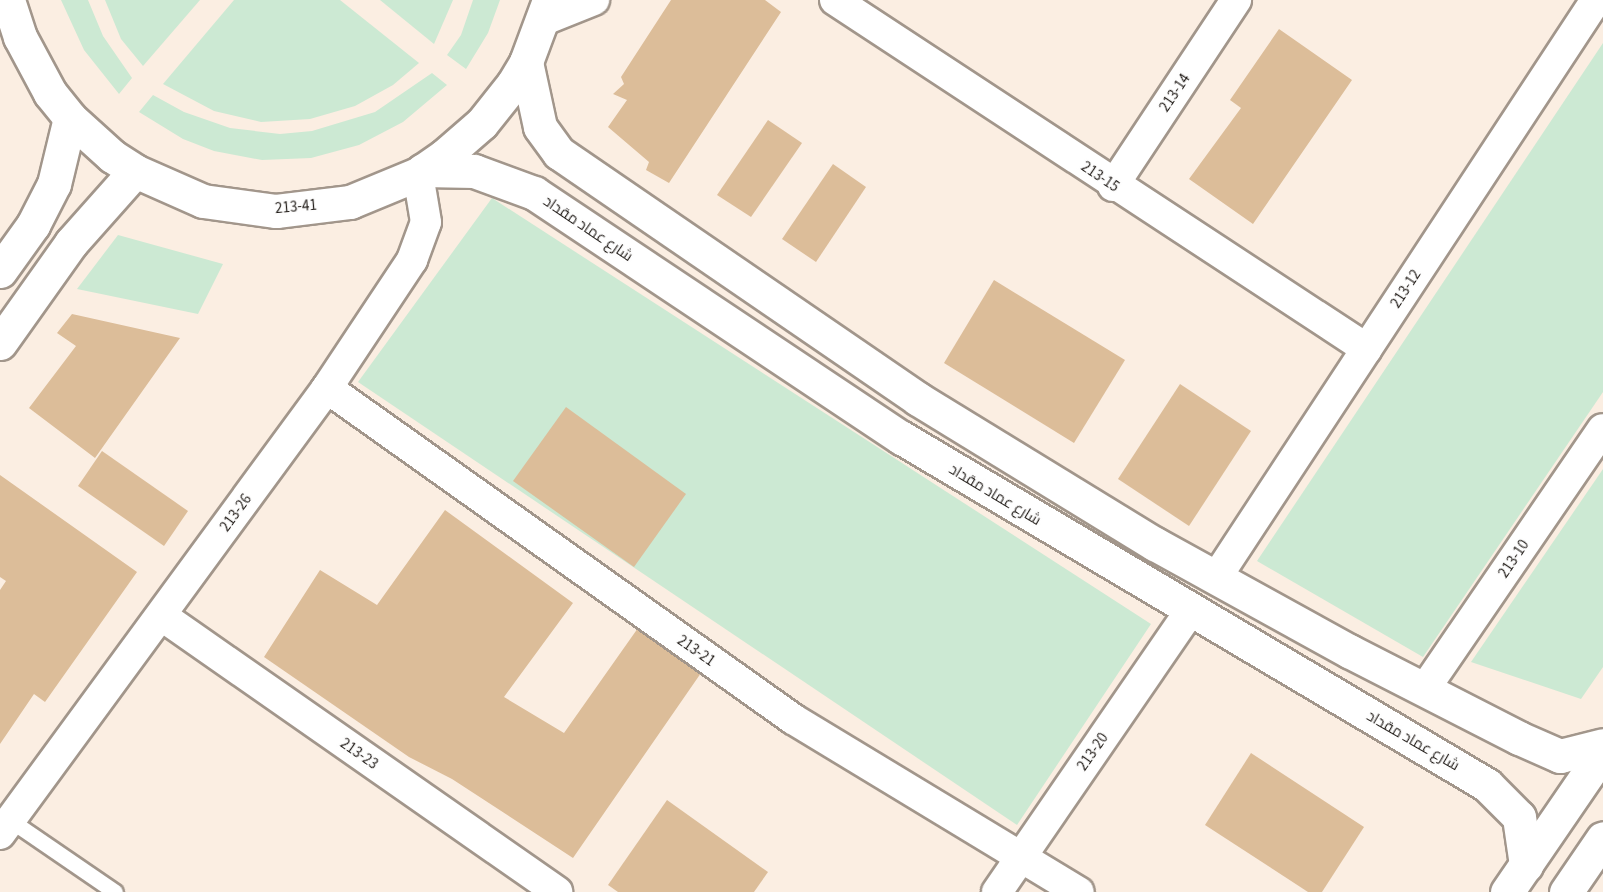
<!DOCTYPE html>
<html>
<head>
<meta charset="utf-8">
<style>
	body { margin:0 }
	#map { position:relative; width:1603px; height:892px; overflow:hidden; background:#fbeee2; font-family:"Source Sans 3",Cairo,sans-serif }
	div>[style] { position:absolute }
	.green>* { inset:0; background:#cce9d3 }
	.building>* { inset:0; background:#dcbd99 }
	.roads { filter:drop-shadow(2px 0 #a2968b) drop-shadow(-2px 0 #a2968b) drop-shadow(0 2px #a2968b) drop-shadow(0 -2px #a2968b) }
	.service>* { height:15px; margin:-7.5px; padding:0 7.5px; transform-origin:7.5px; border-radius:7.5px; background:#fff }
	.minor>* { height:30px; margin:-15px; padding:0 15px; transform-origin:15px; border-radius:15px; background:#fff }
	.tertiary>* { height:33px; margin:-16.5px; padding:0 16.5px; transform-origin:16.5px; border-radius:16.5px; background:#fff }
	.secondary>* { height:33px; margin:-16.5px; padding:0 16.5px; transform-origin:16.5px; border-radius:16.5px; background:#fff }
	span { translate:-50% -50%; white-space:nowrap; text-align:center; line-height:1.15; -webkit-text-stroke:4.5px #fefefe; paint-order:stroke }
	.street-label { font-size:15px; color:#211c18 }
</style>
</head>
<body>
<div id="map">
	<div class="green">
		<div style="clip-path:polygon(61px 0,88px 0,103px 36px,132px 78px,119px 94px,84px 50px)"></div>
		<div style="clip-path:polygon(105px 0,200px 0,143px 66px,121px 39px)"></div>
		<div style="clip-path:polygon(234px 0,340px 0,419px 63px,393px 85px,355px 106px,310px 119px,261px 122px,214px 111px,163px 84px)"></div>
		<div style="clip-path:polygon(380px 0,453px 0,434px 44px)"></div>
		<div style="clip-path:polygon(473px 0,500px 0,488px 33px,466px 69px,447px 55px,461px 35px)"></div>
		<div style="clip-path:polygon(1603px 43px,1603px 392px,1423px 657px,1257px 561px)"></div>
		<div style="clip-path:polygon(432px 73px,447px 85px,403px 122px,359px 145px,311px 158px,262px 160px,214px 151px,183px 139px,139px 112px,153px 95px,184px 112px,230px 128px,280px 134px,312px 131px,375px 112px)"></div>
		<div style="clip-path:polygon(492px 198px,1151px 624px,1017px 825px,358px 382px)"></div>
		<div style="clip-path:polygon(118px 235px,223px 264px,198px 314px,77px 289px)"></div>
		<div style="clip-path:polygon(1603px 469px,1603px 667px,1581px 699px,1471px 662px)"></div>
	</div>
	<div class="building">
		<div style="clip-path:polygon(671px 0,765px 0,781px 12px,669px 183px,646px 170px,649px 162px,608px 127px,627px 100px,613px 94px,624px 84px,621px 77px)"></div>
		<div style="clip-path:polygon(1279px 29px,1352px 80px,1253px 224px,1189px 179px,1241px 108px,1230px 100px)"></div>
		<div style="clip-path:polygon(768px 120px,802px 143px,751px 217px,717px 195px)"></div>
		<div style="clip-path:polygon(833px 164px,866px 187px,816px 262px,782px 239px)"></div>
		<div style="clip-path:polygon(994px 280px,1125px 360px,1074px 443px,944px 363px)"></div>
		<div style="clip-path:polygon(72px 314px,180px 338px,95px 458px,29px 408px,76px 346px,57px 333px)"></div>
		<div style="clip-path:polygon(1180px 384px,1251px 431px,1189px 526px,1118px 479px)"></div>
		<div style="clip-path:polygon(566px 407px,686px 494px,634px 567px,513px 481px)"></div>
		<div style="clip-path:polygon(102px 451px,188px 511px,164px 546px,78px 486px)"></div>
		<div style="clip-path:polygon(0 475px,137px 572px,45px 702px,34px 694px,0 744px,0 590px,6px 581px,0 577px)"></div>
		<div style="clip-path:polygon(445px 510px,573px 603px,504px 697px,564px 733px,638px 628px,701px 673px,573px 858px,452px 779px,409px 757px,264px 657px,320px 570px,377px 605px)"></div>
		<div style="clip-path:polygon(1251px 753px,1364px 827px,1322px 892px,1308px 892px,1205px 825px)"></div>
		<div style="clip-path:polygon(667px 800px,768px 872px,754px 892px,618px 892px,608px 885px)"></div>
	</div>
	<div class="roads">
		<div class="service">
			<div style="left:10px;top:820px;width:127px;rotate:34.4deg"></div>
		</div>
		<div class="minor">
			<div style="left:835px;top:0;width:636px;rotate:33.27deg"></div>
			<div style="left:544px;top:20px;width:54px;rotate:-21.8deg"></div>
			<div style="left:1113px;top:186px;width:223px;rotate:-56.5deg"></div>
			<div style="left:327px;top:388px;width:572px;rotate:35.39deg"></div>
			<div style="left:793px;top:719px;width:334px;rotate:31.2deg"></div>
			<div style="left:1216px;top:578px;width:692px;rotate:-56.68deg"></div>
			<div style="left:162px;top:616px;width:482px;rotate:34.9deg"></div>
			<div style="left:1424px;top:690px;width:316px;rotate:-55.6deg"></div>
			<div style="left:0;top:834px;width:553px;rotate:-53.75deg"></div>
			<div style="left:327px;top:388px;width:154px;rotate:-56.4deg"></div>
			<div style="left:412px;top:260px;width:40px;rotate:-69.8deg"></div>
			<div style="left:426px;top:222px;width:49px;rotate:-99.5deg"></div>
			<div style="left:997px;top:892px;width:341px;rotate:-55.5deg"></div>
		</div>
		<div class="tertiary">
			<div style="left:8px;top:0;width:39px;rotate:72deg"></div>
			<div style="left:20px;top:37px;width:64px;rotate:61.8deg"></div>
			<div style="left:50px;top:93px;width:32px;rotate:51deg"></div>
			<div style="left:70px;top:118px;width:57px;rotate:42.1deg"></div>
			<div style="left:112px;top:156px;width:27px;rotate:33deg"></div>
			<div style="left:135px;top:171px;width:74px;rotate:23.8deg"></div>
			<div style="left:203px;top:201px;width:74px;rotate:7.8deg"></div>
			<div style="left:276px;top:211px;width:75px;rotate:-6.9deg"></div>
			<div style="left:350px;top:202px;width:74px;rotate:-22.4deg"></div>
			<div style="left:418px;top:174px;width:32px;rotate:-35deg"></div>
			<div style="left:444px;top:156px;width:50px;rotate:-41deg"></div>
			<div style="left:482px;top:123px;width:50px;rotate:-51.5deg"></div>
			<div style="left:513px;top:84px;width:26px;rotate:-59deg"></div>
			<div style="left:526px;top:62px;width:66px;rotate:-69.6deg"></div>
			<div style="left:526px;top:62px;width:66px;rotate:77.8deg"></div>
			<div style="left:540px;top:127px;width:32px;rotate:54deg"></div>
			<div style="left:559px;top:153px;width:435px;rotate:34.4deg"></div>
			<div style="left:918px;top:399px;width:278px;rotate:31.5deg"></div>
			<div style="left:1155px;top:544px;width:222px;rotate:28.9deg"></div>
			<div style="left:1349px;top:651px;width:191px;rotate:27.1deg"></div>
			<div style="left:1519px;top:738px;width:45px;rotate:23.7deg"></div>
			<div style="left:1560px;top:756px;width:44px;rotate:-14.3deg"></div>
			<div style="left:423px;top:170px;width:51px;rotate:1.1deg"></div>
			<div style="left:474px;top:171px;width:64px;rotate:20.1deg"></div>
			<div style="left:534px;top:193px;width:442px;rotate:33.7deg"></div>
			<div style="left:902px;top:438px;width:680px;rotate:30.67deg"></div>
			<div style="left:1487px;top:785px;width:45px;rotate:45deg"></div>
			<div style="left:1519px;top:817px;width:49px;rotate:81.7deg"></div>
			<div style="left:0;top:271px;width:57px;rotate:-54.3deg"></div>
			<div style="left:33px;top:225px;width:46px;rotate:-62.9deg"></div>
			<div style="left:54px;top:184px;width:68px;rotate:-76.4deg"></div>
			<div style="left:0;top:343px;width:123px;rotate:-54.6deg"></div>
			<div style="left:71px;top:243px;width:96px;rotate:-48.4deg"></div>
		</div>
		<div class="secondary">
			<div style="left:1507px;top:892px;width:170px;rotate:-55.6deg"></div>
			<div style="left:1566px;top:892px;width:65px;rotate:-55.6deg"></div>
		</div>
	</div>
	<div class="street-label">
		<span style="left:1175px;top:93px;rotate:-56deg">213-14</span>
		<span style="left:1100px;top:177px;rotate:34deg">213-15</span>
		<span style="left:296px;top:207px;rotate:-5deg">213-41</span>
		<span style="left:588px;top:229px;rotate:34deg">شارع عماد مقداد</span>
		<span style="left:1406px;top:289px;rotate:-57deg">213-12</span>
		<span style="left:995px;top:495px;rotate:31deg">شارع عماد مقداد</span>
		<span style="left:236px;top:513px;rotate:-54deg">213-26</span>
		<span style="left:1514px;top:559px;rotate:-56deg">213-10</span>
		<span style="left:696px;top:651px;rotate:35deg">213-21</span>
		<span style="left:1413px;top:741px;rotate:30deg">شارع عماد مقداد</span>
		<span style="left:1093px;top:752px;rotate:-55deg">213-20</span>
		<span style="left:359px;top:754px;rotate:35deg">213-23</span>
	</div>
</div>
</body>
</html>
